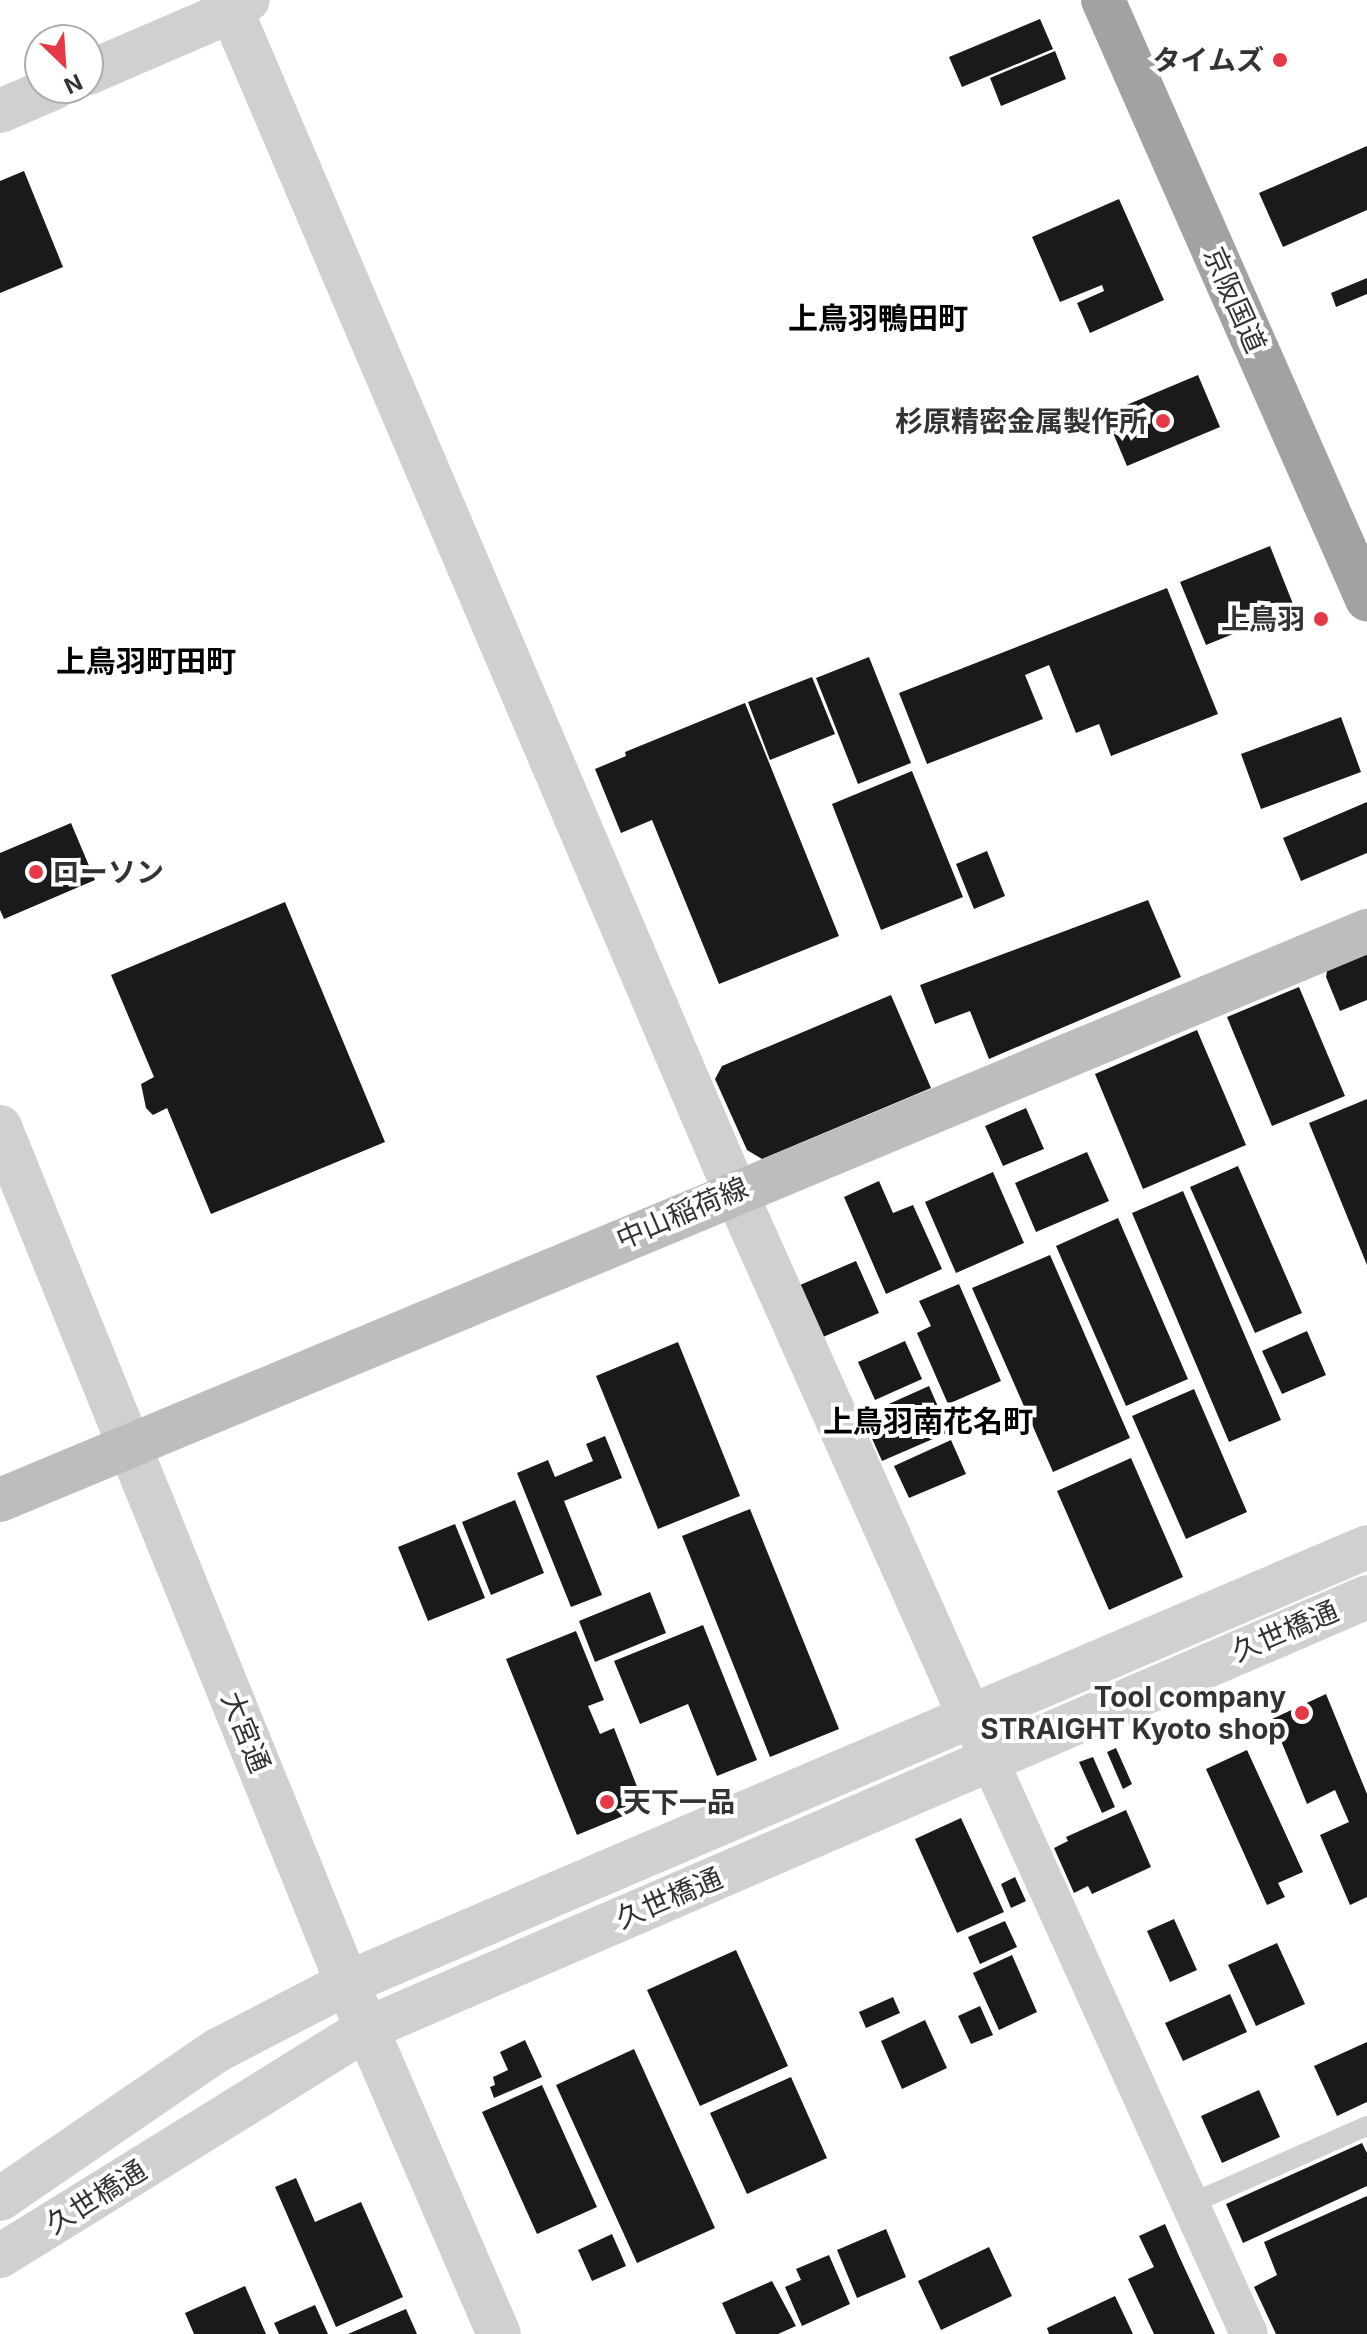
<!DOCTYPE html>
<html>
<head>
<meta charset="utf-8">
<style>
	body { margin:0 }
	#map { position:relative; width:1367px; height:2334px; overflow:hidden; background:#fff; font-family:Inter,"Noto Sans JP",sans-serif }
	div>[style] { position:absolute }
	.building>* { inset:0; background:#1a1a1a }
	.service>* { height:20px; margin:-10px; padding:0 10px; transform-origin:10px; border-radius:10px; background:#d0d0d0 }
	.minor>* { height:38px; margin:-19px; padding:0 19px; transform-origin:19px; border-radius:19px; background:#d0d0d0 }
	.tertiary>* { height:44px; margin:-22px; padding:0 22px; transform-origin:22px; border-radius:22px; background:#d0d0d0 }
	.secondary>* { height:44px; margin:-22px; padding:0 22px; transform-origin:22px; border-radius:22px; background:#bdbdbd }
	.trunk>* { height:44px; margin:-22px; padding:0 22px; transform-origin:22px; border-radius:22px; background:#a2a2a2 }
	.dots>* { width:22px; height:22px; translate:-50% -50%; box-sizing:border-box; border:4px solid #fff; border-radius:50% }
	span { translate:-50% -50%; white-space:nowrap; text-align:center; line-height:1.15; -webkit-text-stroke:8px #fff; paint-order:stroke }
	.poi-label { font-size:28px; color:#333; font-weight:700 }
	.right { translate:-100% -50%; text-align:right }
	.left { translate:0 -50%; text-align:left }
	.street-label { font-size:28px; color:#333 }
	.neighbourhood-label { font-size:30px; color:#000; font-weight:700 }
	.north { position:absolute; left:24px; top:24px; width:80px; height:80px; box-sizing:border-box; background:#fff; border:2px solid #adadad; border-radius:50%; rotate:155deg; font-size:22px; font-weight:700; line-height:32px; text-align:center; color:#333 }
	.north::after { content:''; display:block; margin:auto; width:28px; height:36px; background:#e63946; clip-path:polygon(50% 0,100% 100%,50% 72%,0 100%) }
</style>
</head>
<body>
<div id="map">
	<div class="building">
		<div style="clip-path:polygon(1040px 19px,1053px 49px,962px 87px,949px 57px)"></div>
		<div style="clip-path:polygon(1055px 51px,1066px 79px,1001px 106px,990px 78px)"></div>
		<div style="clip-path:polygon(1367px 146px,1367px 210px,1283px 247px,1259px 193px)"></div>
		<div style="clip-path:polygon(24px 171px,63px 267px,0 293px,0 181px)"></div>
		<div style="clip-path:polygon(1119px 199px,1164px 300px,1090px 333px,1077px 303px,1104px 291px,1102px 285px,1060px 302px,1032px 237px)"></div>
		<div style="clip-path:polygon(1367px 278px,1367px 294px,1336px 307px,1331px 293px)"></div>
		<div style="clip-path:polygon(1198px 375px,1220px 427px,1127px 466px,1105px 414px)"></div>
		<div style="clip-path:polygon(1270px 546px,1295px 609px,1206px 645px,1180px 582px)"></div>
		<div style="clip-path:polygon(1167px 588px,1218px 714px,1111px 756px,1099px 724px,1076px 733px,1049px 665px,1025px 675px,1043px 719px,927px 764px,899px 693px)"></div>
		<div style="clip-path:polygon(869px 657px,911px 763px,858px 784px,816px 678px)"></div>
		<div style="clip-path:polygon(812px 677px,835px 734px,770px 760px,748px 702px)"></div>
		<div style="clip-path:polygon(745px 703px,839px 936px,719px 984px,652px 820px,621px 833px,595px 769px,626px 756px,625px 752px)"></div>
		<div style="clip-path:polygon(1341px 717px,1361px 772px,1261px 809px,1241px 754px)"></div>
		<div style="clip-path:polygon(912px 771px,963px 897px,881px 930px,832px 804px)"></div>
		<div style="clip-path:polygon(1367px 802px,1367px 853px,1301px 881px,1283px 838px)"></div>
		<div style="clip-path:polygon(71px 823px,95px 880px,4px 919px,0 910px,0 853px)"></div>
		<div style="clip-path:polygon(987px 851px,1005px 896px,974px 909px,956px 864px)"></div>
		<div style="clip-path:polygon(1148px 900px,1181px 977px,989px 1059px,970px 1011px,935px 1024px,920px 985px)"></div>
		<div style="clip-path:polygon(285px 902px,385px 1142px,211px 1214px,167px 1108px,153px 1115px,146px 1108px,141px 1084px,154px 1077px,111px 975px)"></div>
		<div style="clip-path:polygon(1367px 954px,1367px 1000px,1340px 1011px,1326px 977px,1327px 971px)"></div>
		<div style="clip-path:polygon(1299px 987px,1345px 1096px,1272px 1126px,1227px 1017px)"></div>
		<div style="clip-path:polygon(891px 995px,931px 1088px,762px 1159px,747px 1150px,715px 1079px,722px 1066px)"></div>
		<div style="clip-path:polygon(1197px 1030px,1246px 1145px,1143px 1189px,1095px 1074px)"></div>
		<div style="clip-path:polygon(1367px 1099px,1367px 1265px,1309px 1123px)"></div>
		<div style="clip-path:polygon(1026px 1108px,1044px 1149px,1003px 1166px,985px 1126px)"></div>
		<div style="clip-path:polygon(1087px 1152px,1109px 1201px,1036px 1232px,1015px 1183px)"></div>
		<div style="clip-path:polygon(1238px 1166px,1302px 1313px,1255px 1333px,1190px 1187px)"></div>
		<div style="clip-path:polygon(993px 1172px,1024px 1243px,956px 1273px,925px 1202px)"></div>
		<div style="clip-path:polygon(879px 1181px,893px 1213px,913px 1205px,942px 1269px,886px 1294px,844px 1197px)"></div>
		<div style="clip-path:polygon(1183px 1191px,1281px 1420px,1229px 1442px,1132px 1213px)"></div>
		<div style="clip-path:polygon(1118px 1218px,1188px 1379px,1126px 1406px,1056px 1246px)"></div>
		<div style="clip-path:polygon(1050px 1255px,1130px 1438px,1053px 1472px,972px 1288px)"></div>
		<div style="clip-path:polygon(856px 1261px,879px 1313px,823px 1337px,800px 1285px)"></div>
		<div style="clip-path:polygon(959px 1284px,1001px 1381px,948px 1404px,917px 1333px,931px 1326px,919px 1301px)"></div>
		<div style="clip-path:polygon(1307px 1331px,1326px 1375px,1282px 1394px,1262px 1351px)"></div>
		<div style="clip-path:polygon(905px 1341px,922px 1379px,875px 1400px,858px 1362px)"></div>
		<div style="clip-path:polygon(678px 1342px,740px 1496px,658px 1529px,596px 1376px)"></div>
		<div style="clip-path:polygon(929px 1386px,949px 1432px,882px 1461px,862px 1416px)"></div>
		<div style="clip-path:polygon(1194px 1389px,1247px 1512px,1186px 1539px,1132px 1416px)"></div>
		<div style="clip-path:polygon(605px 1436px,622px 1478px,564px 1501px,602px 1595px,571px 1607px,517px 1473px,548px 1460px,555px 1477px,593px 1461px,586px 1444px)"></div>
		<div style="clip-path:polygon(951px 1440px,966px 1474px,909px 1498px,894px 1466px)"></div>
		<div style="clip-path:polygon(1131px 1458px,1183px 1577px,1109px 1610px,1057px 1491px)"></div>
		<div style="clip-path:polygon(515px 1500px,544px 1573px,491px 1595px,462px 1522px)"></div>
		<div style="clip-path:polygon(750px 1509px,839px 1729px,770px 1757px,682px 1536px)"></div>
		<div style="clip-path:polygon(455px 1524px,485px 1598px,428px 1621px,398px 1547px)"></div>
		<div style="clip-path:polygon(650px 1592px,666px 1633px,595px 1662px,579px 1621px)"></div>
		<div style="clip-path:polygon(703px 1625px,757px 1760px,717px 1776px,688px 1704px,640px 1724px,614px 1661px)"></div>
		<div style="clip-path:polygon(576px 1631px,604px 1700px,588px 1706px,600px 1734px,614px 1728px,645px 1807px,577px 1835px,506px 1659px)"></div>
		<div style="clip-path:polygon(1326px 1694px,1367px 1794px,1367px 1897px,1350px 1905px,1320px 1835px,1349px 1822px,1335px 1790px,1307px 1804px,1272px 1719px)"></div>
		<div style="clip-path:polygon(1116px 1748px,1132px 1784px,1123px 1789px,1107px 1752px)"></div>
		<div style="clip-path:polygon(1247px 1750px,1303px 1872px,1278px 1883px,1285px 1897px,1267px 1905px,1206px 1769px)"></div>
		<div style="clip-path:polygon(1093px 1757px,1115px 1807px,1102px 1813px,1079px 1762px)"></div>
		<div style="clip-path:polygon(1126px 1810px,1151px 1867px,1092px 1894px,1088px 1886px,1074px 1893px,1054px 1848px,1068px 1841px,1066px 1837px)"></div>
		<div style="clip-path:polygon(961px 1818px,1004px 1912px,957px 1933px,915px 1839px)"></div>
		<div style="clip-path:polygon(1015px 1877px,1026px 1901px,1011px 1908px,1001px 1884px)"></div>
		<div style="clip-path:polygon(1174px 1919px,1197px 1970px,1170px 1982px,1147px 1931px)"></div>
		<div style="clip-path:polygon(1005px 1921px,1017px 1947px,980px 1964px,968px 1937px)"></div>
		<div style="clip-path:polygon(1277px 1943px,1305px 2004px,1256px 2026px,1228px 1965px)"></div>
		<div style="clip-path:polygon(736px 1950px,788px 2066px,700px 2106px,647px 1990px)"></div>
		<div style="clip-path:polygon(1012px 1955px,1037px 2012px,999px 2030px,973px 1973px)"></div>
		<div style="clip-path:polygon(1230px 1994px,1247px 2032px,1183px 2061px,1165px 2023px)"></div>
		<div style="clip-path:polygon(893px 1997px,900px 2013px,866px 2028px,859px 2012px)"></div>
		<div style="clip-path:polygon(980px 2006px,993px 2035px,971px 2044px,958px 2016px)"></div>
		<div style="clip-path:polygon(925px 2020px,947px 2068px,902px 2089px,881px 2041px)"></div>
		<div style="clip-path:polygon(525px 2040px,542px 2077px,494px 2098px,490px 2087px,495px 2085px,493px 2077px,508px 2070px,500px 2052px)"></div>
		<div style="clip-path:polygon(1367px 2042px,1367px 2102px,1337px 2116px,1314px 2066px)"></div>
		<div style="clip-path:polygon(634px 2049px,715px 2228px,637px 2263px,556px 2085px)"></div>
		<div style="clip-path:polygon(791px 2077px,827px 2158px,747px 2194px,710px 2113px)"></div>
		<div style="clip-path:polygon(542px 2085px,597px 2207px,537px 2234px,482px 2112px)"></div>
		<div style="clip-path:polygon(1259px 2090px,1280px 2137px,1222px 2163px,1201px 2116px)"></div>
		<div style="clip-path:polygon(1362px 2143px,1367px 2153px,1367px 2186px,1243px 2243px,1226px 2204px)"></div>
		<div style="clip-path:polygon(296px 2178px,315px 2222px,361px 2202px,403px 2297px,336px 2327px,275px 2187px)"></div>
		<div style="clip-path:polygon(1367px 2196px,1367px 2334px,1276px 2334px,1254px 2287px,1277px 2275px,1264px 2242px)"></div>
		<div style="clip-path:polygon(1165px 2224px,1179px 2256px,1215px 2334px,1154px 2334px,1128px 2279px,1154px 2267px,1139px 2236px)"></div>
		<div style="clip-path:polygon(886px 2229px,906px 2277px,857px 2298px,837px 2250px)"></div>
		<div style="clip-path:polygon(612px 2234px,626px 2266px,592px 2281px,578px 2250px)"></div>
		<div style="clip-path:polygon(989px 2247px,1012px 2296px,941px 2330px,918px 2281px)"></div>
		<div style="clip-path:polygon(829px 2255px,850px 2304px,802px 2326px,785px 2287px,801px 2280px,796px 2269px)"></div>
		<div style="clip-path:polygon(772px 2281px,796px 2326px,778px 2334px,736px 2334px,722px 2303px)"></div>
		<div style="clip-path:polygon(245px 2286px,266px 2334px,194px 2334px,185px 2313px)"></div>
		<div style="clip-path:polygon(1115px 2296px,1133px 2334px,1049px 2334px,1047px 2328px)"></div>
		<div style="clip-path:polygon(315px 2305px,328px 2334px,279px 2334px,274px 2323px)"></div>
		<div style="clip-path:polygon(406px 2309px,417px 2334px,348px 2334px)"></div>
	</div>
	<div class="service">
		<div style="left:1190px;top:2204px;width:193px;rotate:-23.8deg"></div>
	</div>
	<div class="minor">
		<div style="left:969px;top:1715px;width:679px;rotate:65.66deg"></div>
	</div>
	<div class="tertiary">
		<div style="left:227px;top:0;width:1295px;rotate:66.9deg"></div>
		<div style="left:735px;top:1191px;width:574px;rotate:65.94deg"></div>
		<div style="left:88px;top:73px;width:157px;rotate:-23.3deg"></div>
		<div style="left:232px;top:11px;width:19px;rotate:-35deg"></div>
		<div style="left:0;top:111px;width:59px;rotate:-23.1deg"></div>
		<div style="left:0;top:1127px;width:924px;rotate:67.93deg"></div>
		<div style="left:347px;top:1983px;width:382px;rotate:66.6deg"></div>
		<div style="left:0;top:2199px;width:264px;rotate:-34.4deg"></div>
		<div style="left:218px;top:2050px;width:145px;rotate:-27.4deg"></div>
		<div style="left:347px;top:1983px;width:1109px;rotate:-23.14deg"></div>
		<div style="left:0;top:2256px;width:431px;rotate:-31.8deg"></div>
		<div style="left:366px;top:2029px;width:1090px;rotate:-23.34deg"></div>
	</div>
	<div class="secondary">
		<div style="left:0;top:1500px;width:1481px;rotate:-22.6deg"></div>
	</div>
	<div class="trunk">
		<div style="left:1103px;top:0;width:655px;rotate:66.22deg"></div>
	</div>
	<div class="dots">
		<div style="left:1280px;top:60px;background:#e63946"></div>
		<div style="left:1163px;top:421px;background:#e63946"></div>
		<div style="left:1321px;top:619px;background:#e63946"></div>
		<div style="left:36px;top:872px;background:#e63946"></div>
		<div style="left:1302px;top:1713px;background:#e63946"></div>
		<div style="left:607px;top:1802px;background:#e63946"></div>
	</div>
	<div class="poi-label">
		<span class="right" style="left:1264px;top:60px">タイムズ</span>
		<span class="right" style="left:1147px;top:421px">杉原精密金属製作所</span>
		<span class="right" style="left:1305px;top:619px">上鳥羽</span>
		<span class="left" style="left:52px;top:872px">ローソン</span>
		<span class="right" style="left:1286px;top:1713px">Tool company<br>STRAIGHT Kyoto shop</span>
		<span class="left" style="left:623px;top:1802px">天下一品</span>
	</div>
	<div class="street-label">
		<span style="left:1235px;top:300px;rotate:66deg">京阪国道</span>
		<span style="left:682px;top:1213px;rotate:-23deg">中山稲荷線</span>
		<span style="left:1285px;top:1631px;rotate:-23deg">久世橋通</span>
		<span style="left:246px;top:1732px;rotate:68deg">大宮通</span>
		<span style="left:669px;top:1898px;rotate:-23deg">久世橋通</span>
		<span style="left:96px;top:2197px;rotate:-32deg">久世橋通</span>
	</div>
	<div class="neighbourhood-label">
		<span style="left:878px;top:318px">上鳥羽鴨田町</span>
		<span style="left:146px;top:661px">上鳥羽町田町</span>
		<span style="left:928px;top:1421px">上鳥羽南花名町</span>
	</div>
	<div class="north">N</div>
</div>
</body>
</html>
